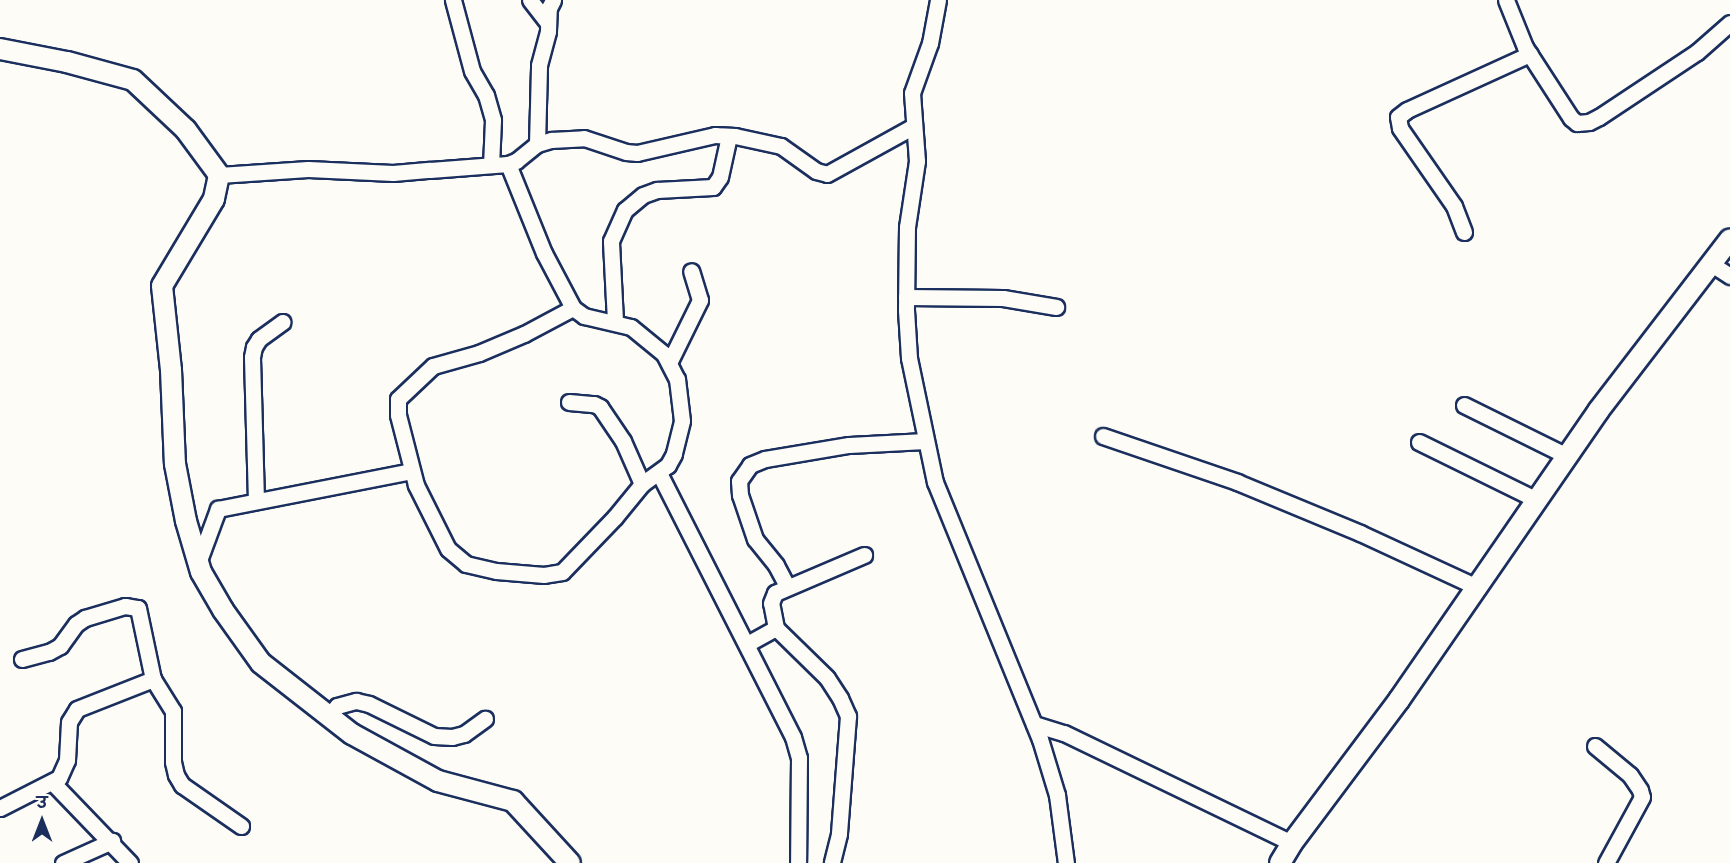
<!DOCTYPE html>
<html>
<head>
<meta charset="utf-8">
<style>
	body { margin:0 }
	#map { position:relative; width:1730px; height:863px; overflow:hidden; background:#fdfcf7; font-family:Itim,"Playpen Sans Deva",sans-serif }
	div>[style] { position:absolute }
	.roads { filter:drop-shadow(2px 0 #1b2f5e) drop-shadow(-2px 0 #1b2f5e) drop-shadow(0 2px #1b2f5e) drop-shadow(0 -2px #1b2f5e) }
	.minor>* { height:15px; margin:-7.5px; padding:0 7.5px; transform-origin:7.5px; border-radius:7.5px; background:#fdfcf7 }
	.major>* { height:20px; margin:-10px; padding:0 10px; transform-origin:10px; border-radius:10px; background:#fdfcf7 }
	span { translate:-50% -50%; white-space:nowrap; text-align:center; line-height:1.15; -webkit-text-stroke:4.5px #fdfcf7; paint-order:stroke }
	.north { position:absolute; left:12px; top:791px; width:60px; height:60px; -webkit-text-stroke:4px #fdfcf7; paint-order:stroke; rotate:0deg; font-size:16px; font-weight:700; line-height:24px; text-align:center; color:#1b2f5e }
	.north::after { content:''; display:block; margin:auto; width:21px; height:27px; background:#1b2f5e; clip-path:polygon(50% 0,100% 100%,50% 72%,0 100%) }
</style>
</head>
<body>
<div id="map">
	<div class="roads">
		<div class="minor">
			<div style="left:453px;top:0;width:73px;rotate:75deg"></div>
			<div style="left:472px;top:71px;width:28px;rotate:60deg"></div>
			<div style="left:486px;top:95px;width:26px;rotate:74deg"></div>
			<div style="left:493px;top:120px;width:45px;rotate:92.5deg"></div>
			<div style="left:530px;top:0;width:29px;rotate:52deg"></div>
			<div style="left:938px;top:0;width:44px;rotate:100.5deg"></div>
			<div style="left:930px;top:43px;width:53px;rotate:109.8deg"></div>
			<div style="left:912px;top:93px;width:68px;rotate:85.8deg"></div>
			<div style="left:917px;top:161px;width:67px;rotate:98.6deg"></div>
			<div style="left:907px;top:227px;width:83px;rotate:90.7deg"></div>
			<div style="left:906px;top:310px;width:48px;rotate:86.4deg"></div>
			<div style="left:909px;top:358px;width:127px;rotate:78.2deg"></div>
			<div style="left:935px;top:482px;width:278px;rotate:67.8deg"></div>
			<div style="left:1040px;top:739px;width:59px;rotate:73.1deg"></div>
			<div style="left:1057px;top:795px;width:69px;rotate:82.5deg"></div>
			<div style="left:1506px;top:0;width:51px;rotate:68deg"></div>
			<div style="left:1525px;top:47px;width:85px;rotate:57.1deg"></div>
			<div style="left:1571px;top:118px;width:8px;rotate:40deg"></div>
			<div style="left:1577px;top:123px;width:12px;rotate:-5deg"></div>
			<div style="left:1589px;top:122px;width:11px;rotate:-27deg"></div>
			<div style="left:1599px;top:117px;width:118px;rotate:-33.6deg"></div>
			<div style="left:1697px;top:52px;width:44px;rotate:-41.3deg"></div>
			<div style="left:537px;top:144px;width:79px;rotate:-88.5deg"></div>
			<div style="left:539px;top:65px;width:35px;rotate:-75deg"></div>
			<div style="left:548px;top:31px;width:23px;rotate:-88deg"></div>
			<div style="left:549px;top:8px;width:9px;rotate:-63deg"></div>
			<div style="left:508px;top:164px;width:96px;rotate:68deg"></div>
			<div style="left:544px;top:253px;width:62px;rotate:62.2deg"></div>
			<div style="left:573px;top:308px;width:14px;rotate:36deg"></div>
			<div style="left:584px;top:316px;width:48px;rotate:13.2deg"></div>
			<div style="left:631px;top:327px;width:43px;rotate:39.3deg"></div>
			<div style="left:664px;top:354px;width:28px;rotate:63deg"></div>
			<div style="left:677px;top:379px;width:42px;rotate:83.2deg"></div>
			<div style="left:682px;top:421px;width:34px;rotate:104deg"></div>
			<div style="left:674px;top:454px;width:13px;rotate:119deg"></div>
			<div style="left:668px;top:465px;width:32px;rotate:144deg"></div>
			<div style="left:642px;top:484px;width:43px;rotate:129.3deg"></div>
			<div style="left:615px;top:517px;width:76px;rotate:133.9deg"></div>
			<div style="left:562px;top:572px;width:18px;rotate:171deg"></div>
			<div style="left:544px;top:575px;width:48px;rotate:-175.2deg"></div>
			<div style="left:496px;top:571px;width:31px;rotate:-167deg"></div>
			<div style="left:466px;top:564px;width:23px;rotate:-140deg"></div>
			<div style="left:448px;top:549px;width:72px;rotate:-116.6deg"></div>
			<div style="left:416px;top:485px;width:72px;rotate:-104.4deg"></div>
			<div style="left:398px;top:415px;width:16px;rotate:-90deg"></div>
			<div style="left:398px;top:399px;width:48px;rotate:-43.3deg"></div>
			<div style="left:433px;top:366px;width:48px;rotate:-15.8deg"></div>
			<div style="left:479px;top:353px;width:49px;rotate:-22.9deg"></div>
			<div style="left:524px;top:334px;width:55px;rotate:-28deg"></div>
			<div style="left:219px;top:175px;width:89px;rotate:-3.9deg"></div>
			<div style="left:308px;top:169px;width:85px;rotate:2.7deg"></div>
			<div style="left:393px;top:173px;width:37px;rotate:-5deg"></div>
			<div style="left:430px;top:170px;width:78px;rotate:-4.4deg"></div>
			<div style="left:508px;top:164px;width:9px;rotate:-21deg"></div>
			<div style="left:516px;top:161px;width:27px;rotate:-39deg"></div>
			<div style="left:537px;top:144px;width:15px;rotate:-16deg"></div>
			<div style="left:551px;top:140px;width:33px;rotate:-3deg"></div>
			<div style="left:584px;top:138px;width:44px;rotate:18.4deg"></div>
			<div style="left:626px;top:152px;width:11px;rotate:5deg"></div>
			<div style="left:637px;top:153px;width:80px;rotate:-13deg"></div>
			<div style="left:715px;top:135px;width:20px;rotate:3deg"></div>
			<div style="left:735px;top:136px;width:47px;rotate:12.3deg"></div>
			<div style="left:781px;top:146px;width:43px;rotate:35.5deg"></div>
			<div style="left:816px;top:171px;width:11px;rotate:15deg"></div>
			<div style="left:827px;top:174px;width:99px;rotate:-28.9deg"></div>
			<div style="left:1464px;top:232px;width:28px;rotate:-111deg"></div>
			<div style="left:1454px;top:206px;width:95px;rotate:-124.7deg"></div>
			<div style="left:1400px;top:128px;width:11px;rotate:-100deg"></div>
			<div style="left:1398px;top:117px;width:11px;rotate:-38deg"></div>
			<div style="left:1407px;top:110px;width:135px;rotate:-24.5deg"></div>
			<div style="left:1710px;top:263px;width:24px;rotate:33deg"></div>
			<div style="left:906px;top:297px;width:97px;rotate:0.6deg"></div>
			<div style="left:1003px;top:298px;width:54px;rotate:9.6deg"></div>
			<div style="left:615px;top:321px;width:80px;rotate:-92.9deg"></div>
			<div style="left:611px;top:241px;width:34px;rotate:-66deg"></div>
			<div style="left:625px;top:210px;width:23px;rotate:-40deg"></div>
			<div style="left:643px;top:195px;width:15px;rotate:-20deg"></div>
			<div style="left:657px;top:190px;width:56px;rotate:-3.1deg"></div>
			<div style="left:713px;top:187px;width:12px;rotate:-55deg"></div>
			<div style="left:720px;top:177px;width:42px;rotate:-77.6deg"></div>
			<div style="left:670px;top:361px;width:68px;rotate:-63.8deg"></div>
			<div style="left:700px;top:300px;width:30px;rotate:-107deg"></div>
			<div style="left:569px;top:402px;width:25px;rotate:5deg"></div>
			<div style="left:594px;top:404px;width:7px;rotate:27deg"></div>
			<div style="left:600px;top:407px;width:41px;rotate:55.9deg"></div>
			<div style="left:623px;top:441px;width:47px;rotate:66.2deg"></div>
			<div style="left:1464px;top:405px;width:115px;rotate:26.3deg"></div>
			<div style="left:1103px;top:436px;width:142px;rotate:18.9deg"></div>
			<div style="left:1237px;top:482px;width:133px;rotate:22.5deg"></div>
			<div style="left:1360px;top:533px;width:129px;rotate:24.8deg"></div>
			<div style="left:1419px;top:442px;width:131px;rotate:26.2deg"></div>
			<div style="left:659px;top:473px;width:296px;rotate:63.1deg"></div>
			<div style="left:793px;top:737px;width:22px;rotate:74deg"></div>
			<div style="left:799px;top:758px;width:105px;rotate:90.5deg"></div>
			<div style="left:256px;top:501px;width:144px;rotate:-91.6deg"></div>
			<div style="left:252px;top:357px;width:10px;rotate:-79deg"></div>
			<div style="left:254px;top:347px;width:9px;rotate:-58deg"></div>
			<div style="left:259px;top:339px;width:29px;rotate:-36deg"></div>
			<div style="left:198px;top:563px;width:58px;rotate:-69.7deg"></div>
			<div style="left:218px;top:509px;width:197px;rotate:-11.1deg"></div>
			<div style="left:787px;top:586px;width:24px;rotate:-118deg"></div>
			<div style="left:776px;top:565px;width:33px;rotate:-129deg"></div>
			<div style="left:755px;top:539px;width:46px;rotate:-108.8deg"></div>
			<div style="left:740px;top:495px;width:14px;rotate:-94deg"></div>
			<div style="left:739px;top:481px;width:19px;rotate:-55deg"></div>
			<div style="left:750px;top:465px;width:16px;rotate:-22deg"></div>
			<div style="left:765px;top:459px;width:85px;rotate:-9.5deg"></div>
			<div style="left:849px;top:445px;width:76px;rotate:-3deg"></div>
			<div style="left:776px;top:628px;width:71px;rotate:44.4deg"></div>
			<div style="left:827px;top:678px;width:24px;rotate:57deg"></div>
			<div style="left:840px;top:698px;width:20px;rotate:66deg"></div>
			<div style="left:848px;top:716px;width:118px;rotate:94.4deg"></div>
			<div style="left:839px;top:834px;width:30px;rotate:104deg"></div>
			<div style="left:747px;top:644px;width:33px;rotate:-29deg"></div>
			<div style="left:776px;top:628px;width:25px;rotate:-101deg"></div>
			<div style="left:771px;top:603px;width:11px;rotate:-68deg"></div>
			<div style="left:775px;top:593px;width:97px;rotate:-23.1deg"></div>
			<div style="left:22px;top:659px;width:28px;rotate:-15deg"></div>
			<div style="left:49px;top:652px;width:13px;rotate:-29deg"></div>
			<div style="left:60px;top:646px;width:27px;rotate:-54deg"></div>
			<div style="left:76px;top:624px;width:11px;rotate:-34deg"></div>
			<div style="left:85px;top:618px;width:42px;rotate:-16.7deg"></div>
			<div style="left:125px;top:606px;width:13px;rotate:9deg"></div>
			<div style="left:138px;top:608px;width:73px;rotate:78.1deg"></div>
			<div style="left:153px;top:679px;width:38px;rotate:58deg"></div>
			<div style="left:173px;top:711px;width:51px;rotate:90deg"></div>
			<div style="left:173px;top:762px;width:13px;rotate:77deg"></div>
			<div style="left:176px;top:775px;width:12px;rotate:59deg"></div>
			<div style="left:182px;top:785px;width:72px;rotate:34.8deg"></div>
			<div style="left:329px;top:716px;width:13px;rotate:-51deg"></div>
			<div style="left:337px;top:706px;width:20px;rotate:-15deg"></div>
			<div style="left:356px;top:701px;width:13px;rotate:13deg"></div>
			<div style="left:369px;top:704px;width:72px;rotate:26.2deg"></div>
			<div style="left:434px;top:736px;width:18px;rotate:3deg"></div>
			<div style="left:452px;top:737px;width:12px;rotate:-14deg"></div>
			<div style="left:464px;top:734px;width:26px;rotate:-36deg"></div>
			<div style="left:1034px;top:724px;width:31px;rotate:17deg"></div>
			<div style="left:1064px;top:733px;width:253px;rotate:25.8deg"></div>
			<div style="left:1595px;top:746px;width:45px;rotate:39.6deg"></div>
			<div style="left:1630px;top:775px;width:18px;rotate:56deg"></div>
			<div style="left:1640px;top:790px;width:7px;rotate:74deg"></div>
			<div style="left:1642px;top:797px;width:75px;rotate:118.6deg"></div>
			<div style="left:53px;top:783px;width:111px;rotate:46.1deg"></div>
			<div style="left:0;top:808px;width:66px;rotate:-27deg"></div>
			<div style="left:59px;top:778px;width:20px;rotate:-66deg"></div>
			<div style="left:67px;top:760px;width:38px;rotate:-87deg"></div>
			<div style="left:69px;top:722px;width:15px;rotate:-58deg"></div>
			<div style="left:77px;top:709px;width:82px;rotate:-21.5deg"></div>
			<div style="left:63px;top:863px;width:54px;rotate:-24.2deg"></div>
		</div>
		<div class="major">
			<div style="left:0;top:49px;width:68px;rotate:11deg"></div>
			<div style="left:67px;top:62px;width:68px;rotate:15.3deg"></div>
			<div style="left:133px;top:80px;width:73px;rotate:43.3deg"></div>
			<div style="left:186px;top:130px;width:56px;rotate:53.7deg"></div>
			<div style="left:219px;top:175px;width:25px;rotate:102deg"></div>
			<div style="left:214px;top:199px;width:101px;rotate:120.9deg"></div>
			<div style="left:162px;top:286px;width:84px;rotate:83.9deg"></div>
			<div style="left:171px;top:370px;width:94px;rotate:87.6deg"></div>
			<div style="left:175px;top:464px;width:58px;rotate:79.1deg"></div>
			<div style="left:186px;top:521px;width:53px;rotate:73.6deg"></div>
			<div style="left:201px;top:572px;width:44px;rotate:59.9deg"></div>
			<div style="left:223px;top:610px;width:65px;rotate:54.4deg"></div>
			<div style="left:261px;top:663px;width:115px;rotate:38deg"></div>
			<div style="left:352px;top:734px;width:98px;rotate:28.7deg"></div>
			<div style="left:438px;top:781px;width:78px;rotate:14.9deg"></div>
			<div style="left:513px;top:801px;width:84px;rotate:47.4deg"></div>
			<div style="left:1280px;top:863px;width:23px;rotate:-59deg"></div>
			<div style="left:1292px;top:843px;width:179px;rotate:-53.2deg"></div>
			<div style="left:1399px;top:700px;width:352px;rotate:-55.4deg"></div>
			<div style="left:1599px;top:410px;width:215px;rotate:-52.5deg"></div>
		</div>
	</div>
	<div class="north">उ</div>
</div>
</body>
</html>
